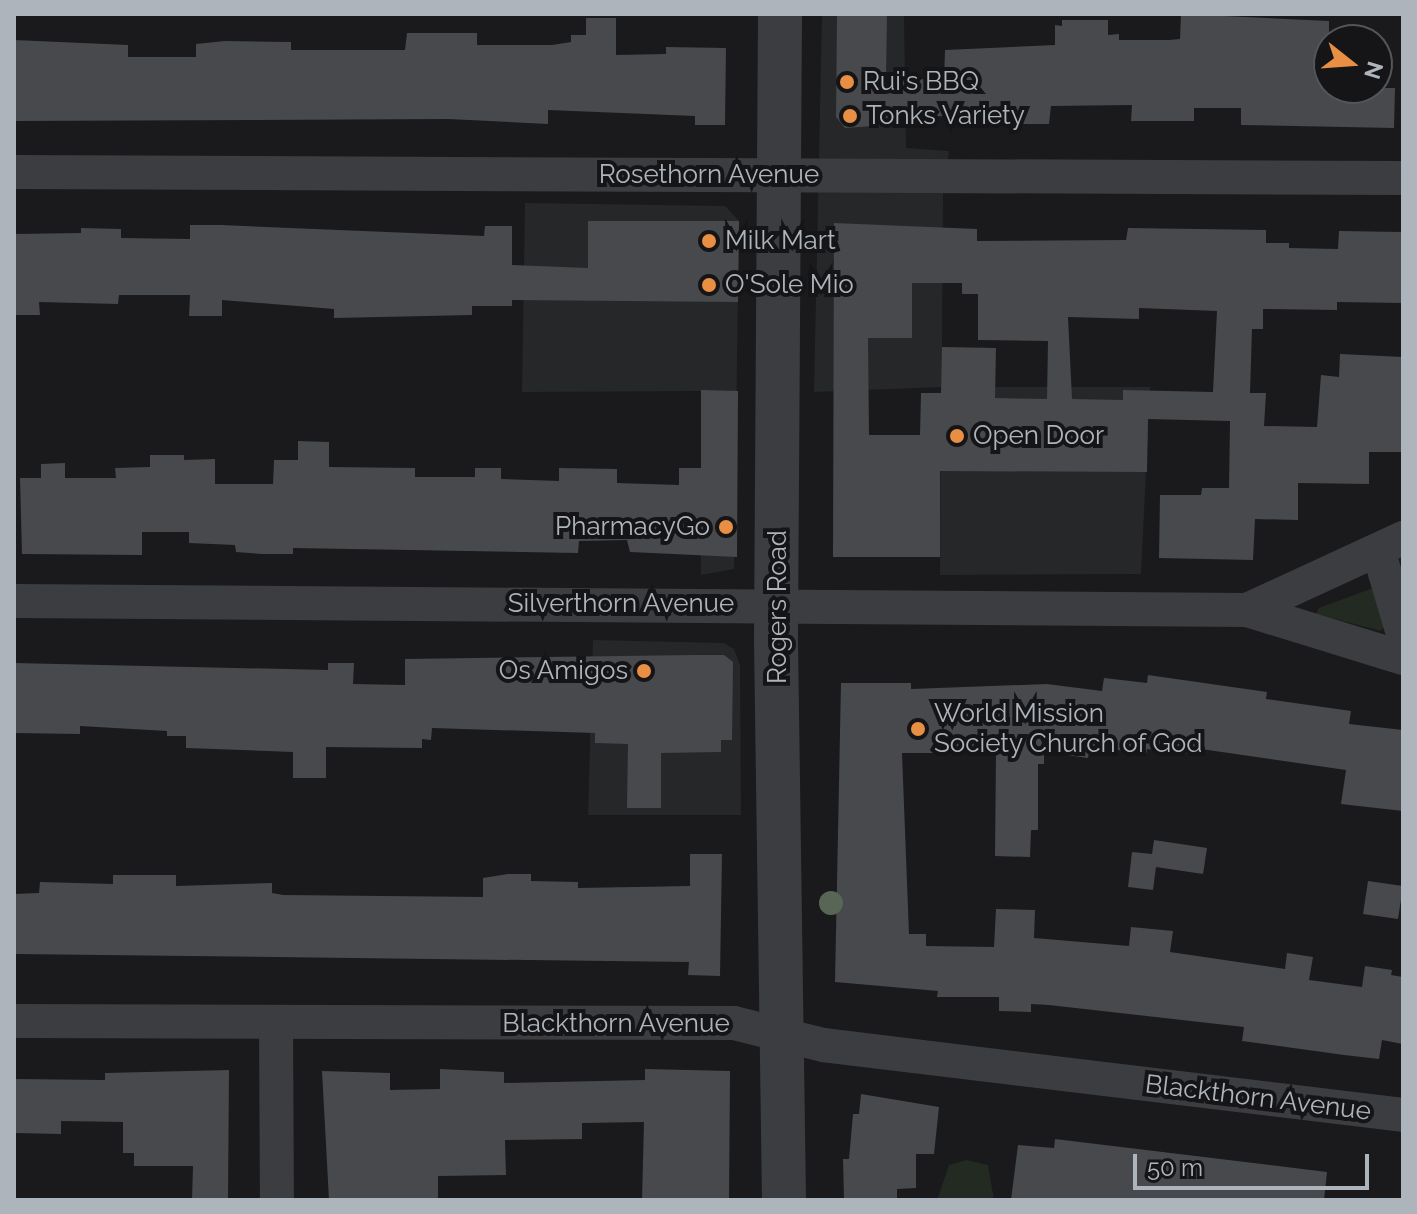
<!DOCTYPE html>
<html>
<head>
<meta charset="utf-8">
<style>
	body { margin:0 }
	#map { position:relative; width:1417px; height:1214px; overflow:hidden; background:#1a1a1c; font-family:Raleway,sans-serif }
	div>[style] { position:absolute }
	.built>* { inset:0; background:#262729 }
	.green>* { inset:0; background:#222a22 }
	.building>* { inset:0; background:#47494c }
	.minor>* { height:34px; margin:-17px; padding:0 17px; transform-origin:17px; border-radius:17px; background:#3b3d41 }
	.tertiary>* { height:44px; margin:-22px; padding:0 22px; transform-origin:22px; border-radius:22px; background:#3b3d41 }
	.trees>* { width:24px; height:24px; margin:-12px; border-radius:50%; background:#586656 }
	.dots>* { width:22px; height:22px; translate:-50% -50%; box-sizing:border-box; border:4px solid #151517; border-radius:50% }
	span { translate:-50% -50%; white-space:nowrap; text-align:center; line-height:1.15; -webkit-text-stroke:8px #151517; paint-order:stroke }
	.poi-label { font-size:26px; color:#adb4bb }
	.left { translate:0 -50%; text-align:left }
	.right { translate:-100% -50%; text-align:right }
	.street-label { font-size:26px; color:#adb4bb }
	.frame { position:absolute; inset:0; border:16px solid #adb4bb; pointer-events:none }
	.north { position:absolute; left:1313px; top:24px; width:80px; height:80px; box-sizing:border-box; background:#151517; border:2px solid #525559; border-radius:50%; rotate:107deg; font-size:22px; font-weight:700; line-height:32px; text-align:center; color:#adb4bb }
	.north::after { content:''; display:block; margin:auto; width:28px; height:36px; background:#e98f44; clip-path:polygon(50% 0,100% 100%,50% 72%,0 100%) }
	.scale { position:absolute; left:1133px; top:1154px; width:236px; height:36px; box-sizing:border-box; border:4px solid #adb4bb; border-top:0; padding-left:10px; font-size:24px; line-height:28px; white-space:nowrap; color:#adb4bb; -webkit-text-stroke:6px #151517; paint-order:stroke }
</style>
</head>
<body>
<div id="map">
	<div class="built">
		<div style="clip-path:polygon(822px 14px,904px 14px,906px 148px,949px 151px,943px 195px,942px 347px,973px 387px,1150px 387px,1141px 574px,940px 575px,941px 387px,814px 392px)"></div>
		<div style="clip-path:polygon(525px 203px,725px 206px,739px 221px,734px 569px,701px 575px,701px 391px,522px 392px)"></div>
		<div style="clip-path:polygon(593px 640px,724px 643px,734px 649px,740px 665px,741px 815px,588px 815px)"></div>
	</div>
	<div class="green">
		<div style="clip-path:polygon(1373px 588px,1385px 625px,1381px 631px,1316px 614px,1319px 608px)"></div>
		<div style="clip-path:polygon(966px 1160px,988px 1165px,994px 1200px,937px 1200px,949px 1165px)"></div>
	</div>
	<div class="building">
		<div style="clip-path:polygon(837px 14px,887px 14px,886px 78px,944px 80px,945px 50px,1055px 45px,1055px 25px,1062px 26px,1062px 20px,1108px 20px,1108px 35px,1119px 34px,1119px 40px,1169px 40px,1180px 39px,1181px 14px,1329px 21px,1329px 88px,1395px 88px,1394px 128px,1241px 125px,1241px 108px,1194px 108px,1194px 121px,1131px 121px,1132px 105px,1051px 106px,1049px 124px,980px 124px,980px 117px,931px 116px,931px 122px,845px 128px,836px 117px)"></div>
		<div style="clip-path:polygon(586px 18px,616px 18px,616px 55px,666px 54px,666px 47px,726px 48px,725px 125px,695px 125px,695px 116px,548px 110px,548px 124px,448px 119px,14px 121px,14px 40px,128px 45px,128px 57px,196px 57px,196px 44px,225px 41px,291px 42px,291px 50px,405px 50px,407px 33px,477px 33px,477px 45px,552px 45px,571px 42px,571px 35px,586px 35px)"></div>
		<div style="clip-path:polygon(588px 221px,739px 221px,738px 302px,512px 300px,512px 306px,472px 306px,472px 315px,334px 318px,334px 309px,222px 300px,222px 316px,189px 316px,190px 295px,119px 295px,118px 304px,39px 302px,40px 315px,14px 315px,14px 234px,81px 233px,81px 228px,121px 229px,121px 238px,190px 239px,190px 225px,221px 225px,484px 236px,485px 226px,512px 226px,512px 265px,588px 268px)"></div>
		<div style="clip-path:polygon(evenodd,834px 223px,977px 229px,977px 241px,1126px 240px,1128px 228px,1266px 230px,1266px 243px,1289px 243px,1289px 248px,1338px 249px,1339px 231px,1403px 232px,1403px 303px,1337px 302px,1337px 310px,1263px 309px,1263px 329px,1252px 329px,1250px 393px,1266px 393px,1264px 426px,1317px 427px,1321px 375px,1339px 377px,1340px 354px,1403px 357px,1403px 452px,1369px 452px,1369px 484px,1298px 483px,1298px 520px,1255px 519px,1253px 560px,1159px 558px,1160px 495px,1201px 495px,1202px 488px,1229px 488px,1230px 421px,1148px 419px,1147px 472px,940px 471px,940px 557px,833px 557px,834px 223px,912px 283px,962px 283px,962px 294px,978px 294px,978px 340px,1048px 341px,1047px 399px,995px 398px,996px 348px,942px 347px,941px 393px,921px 393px,920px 435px,869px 435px,868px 338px,912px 338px,912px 283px,834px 223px,1139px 308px,1217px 311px,1213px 392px,1123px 390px,1123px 400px,1072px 399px,1068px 317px,1139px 319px,1139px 308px)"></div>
		<div style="clip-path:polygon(701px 390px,738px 391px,737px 557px,630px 552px,627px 540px,579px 541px,578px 553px,293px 548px,293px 554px,262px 554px,236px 552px,235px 545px,189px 543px,189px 532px,142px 532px,142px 555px,22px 554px,20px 478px,41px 478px,41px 464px,65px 463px,65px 478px,116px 478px,115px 468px,150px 467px,150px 455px,184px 455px,184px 460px,215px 459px,215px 484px,273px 484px,274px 460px,298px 460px,298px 441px,329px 442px,329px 467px,415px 468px,415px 477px,475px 477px,475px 468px,501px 468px,501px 479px,559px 481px,559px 468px,617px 469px,617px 483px,679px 485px,679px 468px,701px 468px)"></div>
		<div style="clip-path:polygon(695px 655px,724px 655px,733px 662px,732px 740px,721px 740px,721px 752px,661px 753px,661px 808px,627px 808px,628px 744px,595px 743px,595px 733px,432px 728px,431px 740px,422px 739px,422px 748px,326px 747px,326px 778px,293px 778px,293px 752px,186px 748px,186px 736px,167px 736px,167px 731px,80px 726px,80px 734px,14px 733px,14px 663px,328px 670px,328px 663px,354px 663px,353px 684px,405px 685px,405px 659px)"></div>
		<div style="clip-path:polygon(1148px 675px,1267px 692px,1266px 699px,1351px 711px,1349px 724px,1403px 730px,1403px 811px,1341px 804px,1346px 770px,1201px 749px,1200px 755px,1147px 749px,1146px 754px,1090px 746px,1088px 758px,1044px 752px,1044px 764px,1038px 764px,1038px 830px,1031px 830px,1030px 857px,995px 856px,996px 753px,902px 753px,909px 934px,926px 934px,926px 946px,994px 947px,996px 909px,1035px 910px,1034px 938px,1129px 946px,1131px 927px,1173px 931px,1170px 952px,1285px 969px,1287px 953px,1313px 957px,1309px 980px,1362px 987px,1365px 966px,1392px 970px,1391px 975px,1403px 977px,1403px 1044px,1382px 1040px,1379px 1059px,1344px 1055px,1242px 1041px,1244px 1027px,1049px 1005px,1031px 1004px,1031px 1012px,999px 1011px,999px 997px,937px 997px,938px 991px,835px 982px,841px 683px,911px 683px,911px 689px,1047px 684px,1102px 691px,1104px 678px,1147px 683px)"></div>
		<div style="clip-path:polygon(1154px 840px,1207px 848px,1203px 874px,1156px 867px,1153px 890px,1128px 887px,1132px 852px,1152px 854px)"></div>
		<div style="clip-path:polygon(690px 854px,722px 854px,720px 976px,688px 975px,689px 962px,14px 954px,14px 894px,39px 893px,40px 882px,113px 884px,113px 875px,176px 875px,176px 886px,272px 883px,272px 893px,283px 895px,483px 897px,483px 878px,508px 874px,531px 874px,531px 881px,578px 882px,578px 888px,690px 886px)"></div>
		<div style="clip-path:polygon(1368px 881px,1403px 886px,1398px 919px,1363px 914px)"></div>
		<div style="clip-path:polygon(440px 1069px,504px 1072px,504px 1083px,645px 1080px,645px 1069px,730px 1071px,729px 1200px,642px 1200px,644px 1122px,582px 1123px,582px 1139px,505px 1140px,506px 1175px,438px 1176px,438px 1200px,329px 1200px,322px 1071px,390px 1073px,390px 1090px,440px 1089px)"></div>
		<div style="clip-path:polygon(229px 1070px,228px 1200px,192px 1200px,193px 1166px,134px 1166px,134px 1153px,123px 1153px,123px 1122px,61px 1121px,61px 1134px,14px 1133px,14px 1079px,105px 1080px,105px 1073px)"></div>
		<div style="clip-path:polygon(861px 1094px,939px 1107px,934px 1154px,916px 1154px,916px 1188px,897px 1189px,897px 1200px,844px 1200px,843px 1159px,849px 1159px,853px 1114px,859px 1114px)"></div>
		<div style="clip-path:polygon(1055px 1139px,1327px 1172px,1324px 1200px,1011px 1200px,1018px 1145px,1054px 1148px)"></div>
	</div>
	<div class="minor">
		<div style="left:14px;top:172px;width:1389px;rotate:0.25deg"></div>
		<div style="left:1379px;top:553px;width:84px;rotate:73.5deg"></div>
		<div style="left:14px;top:601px;width:1233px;rotate:0.42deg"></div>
		<div style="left:1247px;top:610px;width:172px;rotate:-24.8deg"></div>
		<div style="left:1247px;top:610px;width:163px;rotate:17.1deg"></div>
		<div style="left:14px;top:1021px;width:720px;rotate:0.16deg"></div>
		<div style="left:734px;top:1023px;width:92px;rotate:13.9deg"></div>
		<div style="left:823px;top:1045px;width:584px;rotate:6.88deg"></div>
		<div style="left:276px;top:1023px;width:177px;rotate:89.7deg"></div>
	</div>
	<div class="tertiary">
		<div style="left:780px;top:14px;width:627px;rotate:90.37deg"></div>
		<div style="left:776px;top:641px;width:559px;rotate:89.18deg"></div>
	</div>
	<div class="trees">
		<div style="left:831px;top:903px"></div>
	</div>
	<div class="dots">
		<div style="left:847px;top:82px;background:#e98f44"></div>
		<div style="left:850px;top:116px;background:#e98f44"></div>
		<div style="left:709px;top:241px;background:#e98f44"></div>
		<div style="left:709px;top:285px;background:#e98f44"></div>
		<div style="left:957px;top:436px;background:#e98f44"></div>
		<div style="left:726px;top:527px;background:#e98f44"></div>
		<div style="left:644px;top:671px;background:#e98f44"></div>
		<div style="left:918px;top:729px;background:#e98f44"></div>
	</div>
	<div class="poi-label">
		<span class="left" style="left:863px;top:82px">Rui's BBQ</span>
		<span class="left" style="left:866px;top:116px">Tonks Variety</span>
		<span class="left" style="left:725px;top:241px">Milk Mart</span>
		<span class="left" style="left:725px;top:285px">O'Sole Mio</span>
		<span class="left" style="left:973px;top:436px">Open Door</span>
		<span class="right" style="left:710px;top:527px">PharmacyGo</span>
		<span class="right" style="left:628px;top:671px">Os Amigos</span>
		<span class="left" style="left:934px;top:729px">World Mission<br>Society Church of God</span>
	</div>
	<div class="street-label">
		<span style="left:709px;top:175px">Rosethorn Avenue</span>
		<span style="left:621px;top:604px">Silverthorn Avenue</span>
		<span style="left:778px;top:607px;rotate:-90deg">Rogers Road</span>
		<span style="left:616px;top:1024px">Blackthorn Avenue</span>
		<span style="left:1258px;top:1098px;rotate:7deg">Blackthorn Avenue</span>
	</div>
	<div class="frame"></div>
	<div class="north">N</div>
	<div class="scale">50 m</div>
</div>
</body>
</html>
